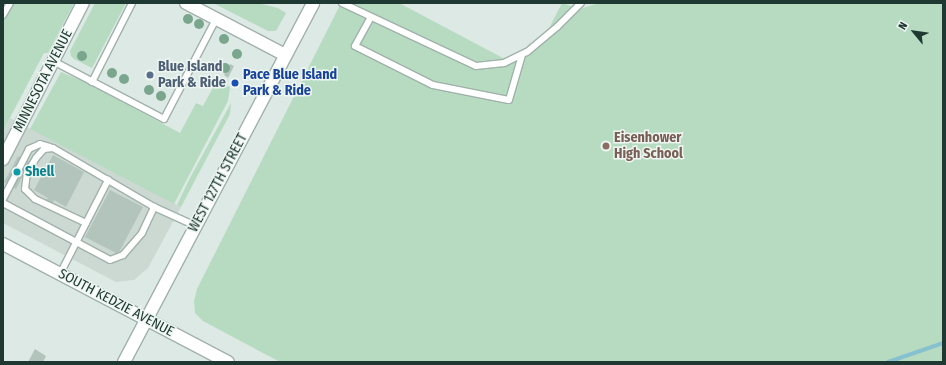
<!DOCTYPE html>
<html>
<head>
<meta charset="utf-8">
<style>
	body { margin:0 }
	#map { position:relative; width:946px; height:365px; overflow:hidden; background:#dde9e4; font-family:"Fira Sans Condensed",sans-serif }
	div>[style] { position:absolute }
	.built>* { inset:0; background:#ccd9d3 }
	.green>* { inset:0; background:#b6dbc1 }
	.stream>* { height:4px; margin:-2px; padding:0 2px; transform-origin:2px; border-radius:2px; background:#85c1cf }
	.building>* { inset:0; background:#b3c4bd }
	.roads { filter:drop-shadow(1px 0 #a0b1ab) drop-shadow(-1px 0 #a0b1ab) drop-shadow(0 1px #a0b1ab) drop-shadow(0 -1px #a0b1ab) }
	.service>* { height:6px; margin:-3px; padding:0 3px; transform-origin:3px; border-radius:3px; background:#fff }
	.minor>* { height:12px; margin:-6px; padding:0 6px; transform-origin:6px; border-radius:6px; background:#fff }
	.secondary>* { height:12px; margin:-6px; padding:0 6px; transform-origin:6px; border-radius:6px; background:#fff }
	.trees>* { width:10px; height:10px; margin:-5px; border-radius:50%; background:#7ba68e }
	.dots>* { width:11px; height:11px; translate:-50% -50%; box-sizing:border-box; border:2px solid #eef6f2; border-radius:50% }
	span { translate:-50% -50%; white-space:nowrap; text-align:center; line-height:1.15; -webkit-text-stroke:3px #eef6f2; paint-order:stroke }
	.service-label { font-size:14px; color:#4e5e75; font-weight:700 }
	.left { translate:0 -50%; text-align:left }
	.transit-label { font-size:14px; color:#164399; font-weight:700 }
	.street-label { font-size:14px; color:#1f3932 }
	.education-label { font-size:14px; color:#785e54; font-weight:700 }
	.culture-label { font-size:14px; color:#0d838f; font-weight:700 }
	.frame { position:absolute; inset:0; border:4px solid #1f3932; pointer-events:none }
	.north { position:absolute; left:894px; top:12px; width:40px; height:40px; -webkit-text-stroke:3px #eef6f2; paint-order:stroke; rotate:299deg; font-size:11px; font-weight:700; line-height:16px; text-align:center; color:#1f3932 }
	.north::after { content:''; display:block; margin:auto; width:14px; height:18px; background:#1f3932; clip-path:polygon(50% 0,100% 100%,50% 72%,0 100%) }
</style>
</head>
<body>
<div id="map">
	<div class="built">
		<div style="clip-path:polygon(10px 118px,181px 207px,148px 268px,134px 280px,116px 282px,3px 223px,3px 131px)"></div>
	</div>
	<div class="green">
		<div style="clip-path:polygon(3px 3px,74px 3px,48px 53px,44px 53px,3px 131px)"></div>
		<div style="clip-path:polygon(95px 3px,126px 3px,92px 68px,74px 59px,71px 56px,70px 51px)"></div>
		<div style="clip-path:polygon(213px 3px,258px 3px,278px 8px,286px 13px,276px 31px,268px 31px)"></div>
		<div style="clip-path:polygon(341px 3px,399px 3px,503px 58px,514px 60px,532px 53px,543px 40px,562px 3px,580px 9px,599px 3px,943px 3px,943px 362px,280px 362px,203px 321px,195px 313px,194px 301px,197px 289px)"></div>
		<div style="clip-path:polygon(61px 72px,85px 82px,180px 133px,196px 103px,203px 106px,217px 80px,230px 87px,228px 101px,174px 204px,30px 129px)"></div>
		<div style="clip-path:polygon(231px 103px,230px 114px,181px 207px,177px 205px,190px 178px)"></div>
	</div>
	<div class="stream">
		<div style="left:888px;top:362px;width:58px;rotate:-19.1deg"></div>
	</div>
	<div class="building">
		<div style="clip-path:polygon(230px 64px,234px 66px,228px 78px,224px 75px)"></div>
		<div style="clip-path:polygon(53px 155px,84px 172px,66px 207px,54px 200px,52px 204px,46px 200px,48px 198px,34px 190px)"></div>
		<div style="clip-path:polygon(18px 156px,30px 162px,16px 189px,4px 182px)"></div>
		<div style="clip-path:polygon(110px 190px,143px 207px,118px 254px,85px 237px)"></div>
		<div style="clip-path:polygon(35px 349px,46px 356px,43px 362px,28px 362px)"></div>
	</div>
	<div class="roads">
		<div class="service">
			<div style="left:342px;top:3px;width:148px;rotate:25.2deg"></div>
			<div style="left:476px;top:66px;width:28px;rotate:-6deg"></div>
			<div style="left:504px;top:63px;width:25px;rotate:-26deg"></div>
			<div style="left:527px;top:52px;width:39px;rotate:-40deg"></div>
			<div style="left:557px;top:27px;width:34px;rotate:-45deg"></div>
			<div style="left:3px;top:15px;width:14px;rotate:-60deg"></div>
			<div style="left:371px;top:17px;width:33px;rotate:119deg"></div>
			<div style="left:355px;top:46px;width:87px;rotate:26.6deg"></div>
			<div style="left:433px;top:85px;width:77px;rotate:11.2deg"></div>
			<div style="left:509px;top:100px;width:47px;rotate:-73.9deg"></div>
			<div style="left:53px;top:61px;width:125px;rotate:27.6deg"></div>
			<div style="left:164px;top:119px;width:113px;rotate:-62.5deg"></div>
			<div style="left:92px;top:82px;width:89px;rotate:-63.1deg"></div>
			<div style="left:3px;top:199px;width:56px;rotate:-62.5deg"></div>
			<div style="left:29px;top:149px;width:12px;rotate:-24deg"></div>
			<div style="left:40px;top:144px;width:10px;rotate:17deg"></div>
			<div style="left:3px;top:203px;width:121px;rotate:28deg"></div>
			<div style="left:110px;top:260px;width:14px;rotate:-21deg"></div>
			<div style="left:123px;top:255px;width:29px;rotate:-49deg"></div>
			<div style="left:142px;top:233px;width:29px;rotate:-65deg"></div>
			<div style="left:86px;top:223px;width:56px;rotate:-154.8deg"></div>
			<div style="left:35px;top:199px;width:14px;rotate:-135deg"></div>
			<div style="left:25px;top:189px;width:16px;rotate:-83deg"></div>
			<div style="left:27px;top:173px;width:17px;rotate:-59deg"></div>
			<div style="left:36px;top:158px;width:12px;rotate:-48deg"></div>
			<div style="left:44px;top:149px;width:9px;rotate:-6deg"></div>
			<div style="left:53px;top:148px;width:117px;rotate:30.3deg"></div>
			<div style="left:154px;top:207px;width:46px;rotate:24.3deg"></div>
			<div style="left:60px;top:274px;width:106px;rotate:-62.9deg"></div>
		</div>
		<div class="minor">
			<div style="left:186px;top:3px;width:112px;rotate:27.7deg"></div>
			<div style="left:3px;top:159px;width:175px;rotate:-62.9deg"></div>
		</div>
		<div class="secondary">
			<div style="left:3px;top:244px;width:254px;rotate:27.7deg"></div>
			<div style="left:124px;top:362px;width:406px;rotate:-62.2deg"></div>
		</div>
	</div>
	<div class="trees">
		<div style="left:188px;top:19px"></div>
		<div style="left:199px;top:24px"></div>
		<div style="left:224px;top:39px"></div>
		<div style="left:237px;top:54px"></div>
		<div style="left:82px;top:56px"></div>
		<div style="left:225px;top:68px"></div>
		<div style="left:112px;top:73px"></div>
		<div style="left:124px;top:79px"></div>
		<div style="left:149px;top:90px"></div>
		<div style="left:161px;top:96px"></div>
	</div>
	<div class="dots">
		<div style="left:150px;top:75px;background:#5c6f8a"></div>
		<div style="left:235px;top:83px;background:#1a4fb4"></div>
		<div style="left:606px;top:146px;background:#8d6e63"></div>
		<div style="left:17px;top:172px;background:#0f9aa8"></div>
	</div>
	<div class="service-label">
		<span class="left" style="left:158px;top:75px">Blue Island<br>Park &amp; Ride</span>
	</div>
	<div class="transit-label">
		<span class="left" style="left:243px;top:83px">Pace Blue Island<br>Park &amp; Ride</span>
	</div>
	<div class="street-label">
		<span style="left:43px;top:81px;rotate:-63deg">MINNESOTA AVENUE</span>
		<span style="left:218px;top:183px;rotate:-62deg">WEST 127TH STREET</span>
		<span style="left:116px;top:303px;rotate:28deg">SOUTH KEDZIE AVENUE</span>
	</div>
	<div class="education-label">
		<span class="left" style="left:614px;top:146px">Eisenhower<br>High School</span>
	</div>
	<div class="culture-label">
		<span class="left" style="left:25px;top:172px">Shell</span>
	</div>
	<div class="frame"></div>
	<div class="north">N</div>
</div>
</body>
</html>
